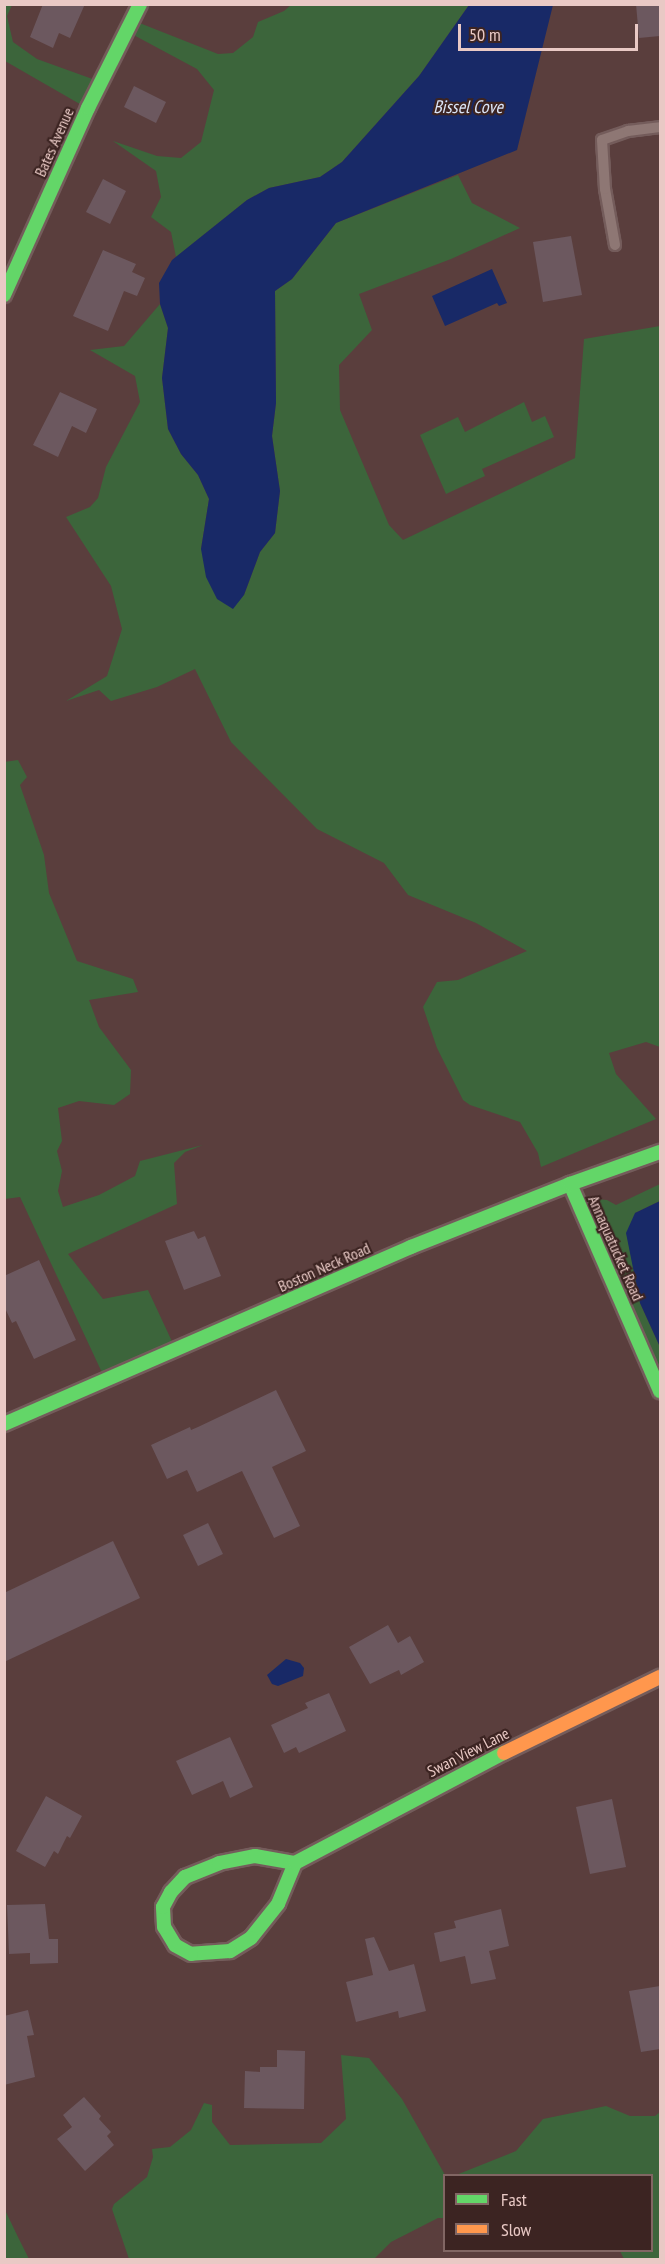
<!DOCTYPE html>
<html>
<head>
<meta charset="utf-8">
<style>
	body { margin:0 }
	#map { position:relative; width:665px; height:2264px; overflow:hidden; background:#5a3e3d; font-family:"PT Sans Narrow",sans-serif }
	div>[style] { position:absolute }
	.green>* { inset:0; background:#3c653b }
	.water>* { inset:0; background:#182967 }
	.building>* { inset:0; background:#6c585f }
	.roads { filter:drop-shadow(2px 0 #745c5b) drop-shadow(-2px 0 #745c5b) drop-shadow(0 2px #745c5b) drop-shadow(0 -2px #745c5b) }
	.lane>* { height:10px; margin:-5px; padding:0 5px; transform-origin:5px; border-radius:5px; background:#8e7774 }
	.fast>* { height:14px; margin:-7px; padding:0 7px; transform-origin:7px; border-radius:7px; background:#63d668 }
	.slow>* { height:14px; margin:-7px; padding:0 7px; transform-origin:7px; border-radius:7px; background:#ff974d }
	span { translate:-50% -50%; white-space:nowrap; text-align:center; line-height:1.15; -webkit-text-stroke:4.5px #3c2422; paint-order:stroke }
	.street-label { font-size:16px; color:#e9c9c5 }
	.water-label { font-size:18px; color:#dbe5f9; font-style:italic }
	.frame { position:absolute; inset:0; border:6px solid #e9c9c5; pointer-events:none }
	.legend { position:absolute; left:443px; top:2174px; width:210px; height:78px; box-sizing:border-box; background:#3c2422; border:2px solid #816663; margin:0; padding:8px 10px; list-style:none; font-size:18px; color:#e9c9c5 }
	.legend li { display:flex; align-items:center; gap:12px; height:30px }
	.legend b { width:30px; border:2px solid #816663 }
	.scale { position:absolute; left:458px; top:24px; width:180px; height:27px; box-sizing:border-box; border:3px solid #e9c9c5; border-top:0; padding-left:8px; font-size:18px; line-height:21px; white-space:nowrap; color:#e9c9c5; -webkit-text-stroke:4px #3c2422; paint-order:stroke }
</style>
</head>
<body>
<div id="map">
	<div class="green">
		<div style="clip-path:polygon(5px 5px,12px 5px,7px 16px,13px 42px,37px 59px,98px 81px,85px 107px,5px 61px)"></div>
		<div style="clip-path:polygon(291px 5px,469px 5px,419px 76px,342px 162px,320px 177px,269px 188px,247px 200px,176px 257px,171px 232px,151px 217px,161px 197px,156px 171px,113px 141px,157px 156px,181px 158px,201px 142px,214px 90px,197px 69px,128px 32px,137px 22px,218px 54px,233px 53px,253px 37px,258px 22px,284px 11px)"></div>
		<div style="clip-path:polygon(458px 175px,472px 203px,520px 228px,451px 259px,359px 294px,372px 330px,339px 365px,340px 410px,389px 525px,403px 540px,575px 458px,584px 339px,660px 326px,660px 1047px,646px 1042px,609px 1053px,616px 1074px,656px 1119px,541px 1167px,538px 1153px,520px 1122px,470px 1105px,463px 1100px,437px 1048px,423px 1007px,437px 982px,458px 980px,527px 951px,476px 923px,408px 895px,384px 863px,317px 829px,231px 742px,195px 669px,157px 687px,111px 701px,99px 690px,66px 701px,107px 676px,122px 629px,111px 586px,66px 517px,90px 507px,98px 498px,106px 467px,140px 402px,135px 376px,90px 350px,124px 346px,160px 304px,168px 328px,162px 378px,168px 429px,181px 454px,198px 475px,209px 499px,201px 549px,244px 595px,260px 552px,275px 533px,280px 491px,272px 436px,276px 403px,275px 291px,292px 279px,336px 223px)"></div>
		<div style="clip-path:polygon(524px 402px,532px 422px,545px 416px,554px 437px,482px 469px,485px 476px,446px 494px,420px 435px,458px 417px,465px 432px)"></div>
		<div style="clip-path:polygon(18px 760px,27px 777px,20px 785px,44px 855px,49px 893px,77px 961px,133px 979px,138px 992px,89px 1000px,99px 1027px,131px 1070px,130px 1094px,114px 1105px,79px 1101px,58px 1108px,62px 1141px,57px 1151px,62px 1171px,58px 1191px,63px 1207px,99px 1195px,135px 1176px,140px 1161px,203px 1145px,185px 1152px,174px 1163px,177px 1204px,68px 1254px,103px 1299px,148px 1290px,176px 1350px,105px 1379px,20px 1197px,5px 1199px,4px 762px)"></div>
		<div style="clip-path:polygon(660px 1184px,660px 1201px,635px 1213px,640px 1303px,660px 1347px,660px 1397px,583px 1198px,607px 1200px,616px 1205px)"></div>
		<div style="clip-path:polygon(341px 2055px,369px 2058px,402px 2099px,445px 2175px,444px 2218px,438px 2218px,391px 2242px,374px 2259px,129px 2259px,112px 2209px,114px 2204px,147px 2177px,153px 2157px,152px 2149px,170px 2147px,191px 2130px,204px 2103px,212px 2105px,212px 2122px,230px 2145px,321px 2143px,346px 2119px)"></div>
		<div style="clip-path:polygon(606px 2106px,630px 2116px,655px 2116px,660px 2112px,660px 2259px,624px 2259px,620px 2251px,652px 2250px,652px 2176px,456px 2175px,516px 2151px,543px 2119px)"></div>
		<div style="clip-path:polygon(5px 2210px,17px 2235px,29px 2259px,5px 2259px)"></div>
	</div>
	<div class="water">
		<div style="clip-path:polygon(469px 5px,553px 5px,517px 150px,336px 223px,292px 279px,275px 291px,276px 403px,272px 436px,280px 491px,275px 533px,260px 552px,244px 595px,233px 609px,217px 599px,206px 577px,201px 549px,209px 499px,198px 475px,181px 454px,168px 429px,162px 378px,168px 328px,160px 304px,159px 283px,172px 260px,247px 200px,269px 188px,320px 177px,342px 162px,419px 76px)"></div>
		<div style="clip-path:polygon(492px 269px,507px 303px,499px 306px,497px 303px,445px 326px,432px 296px)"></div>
		<div style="clip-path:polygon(660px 1201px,660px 1347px,640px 1303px,626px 1233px,635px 1213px)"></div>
		<div style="clip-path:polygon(286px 1659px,300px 1663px,304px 1668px,303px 1676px,278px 1686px,272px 1684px,267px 1675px)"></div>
	</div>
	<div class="building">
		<div style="clip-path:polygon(43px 4px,85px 4px,70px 38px,59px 33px,53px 48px,30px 37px)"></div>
		<div style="clip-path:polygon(636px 4px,660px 4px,660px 36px,639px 38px)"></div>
		<div style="clip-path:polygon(134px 86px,166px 102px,156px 123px,124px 107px)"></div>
		<div style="clip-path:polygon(103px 179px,126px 191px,110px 224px,86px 212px)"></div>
		<div style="clip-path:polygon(571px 236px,582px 295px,543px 302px,533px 242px)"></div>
		<div style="clip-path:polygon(103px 250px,136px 264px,132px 272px,145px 278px,137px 296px,124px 291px,108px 331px,73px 316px)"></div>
		<div style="clip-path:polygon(60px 392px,97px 409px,86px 433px,72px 426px,58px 457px,33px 445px)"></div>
		<div style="clip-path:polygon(194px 1231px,198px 1239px,205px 1236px,221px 1276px,184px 1290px,165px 1241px)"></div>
		<div style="clip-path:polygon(39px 1260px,76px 1340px,34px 1359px,16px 1321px,12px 1323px,4px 1306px,4px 1276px)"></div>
		<div style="clip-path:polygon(276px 1390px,306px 1451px,272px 1467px,300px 1526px,274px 1538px,242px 1471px,197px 1492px,187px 1470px,167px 1479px,151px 1445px,190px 1427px,191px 1430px,198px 1427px)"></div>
		<div style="clip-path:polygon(208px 1523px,223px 1554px,198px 1566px,183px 1535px)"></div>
		<div style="clip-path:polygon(113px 1541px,140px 1598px,4px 1662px,4px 1593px)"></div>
		<div style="clip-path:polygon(388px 1625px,398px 1643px,410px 1636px,424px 1662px,401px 1675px,399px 1670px,370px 1684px,349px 1647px)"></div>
		<div style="clip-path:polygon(329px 1693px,346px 1731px,299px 1753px,296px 1747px,284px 1753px,271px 1725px,308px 1708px,305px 1703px)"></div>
		<div style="clip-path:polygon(230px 1737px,253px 1787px,230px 1798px,223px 1781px,192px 1795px,176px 1761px)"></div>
		<div style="clip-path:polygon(46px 1796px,82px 1816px,70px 1838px,67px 1836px,58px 1854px,54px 1851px,45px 1867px,16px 1851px)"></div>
		<div style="clip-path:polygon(612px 1799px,626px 1867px,590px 1874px,576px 1807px)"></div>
		<div style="clip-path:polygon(45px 1904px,49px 1939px,58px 1939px,58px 1963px,30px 1964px,30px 1953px,9px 1954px,7px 1905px)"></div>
		<div style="clip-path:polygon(501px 1909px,509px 1946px,489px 1951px,496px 1979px,471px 1984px,465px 1956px,440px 1962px,434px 1933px,456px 1928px,454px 1921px)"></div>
		<div style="clip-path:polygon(374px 1937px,389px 1971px,414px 1964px,426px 2011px,399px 2018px,398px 2011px,356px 2022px,346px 1982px,373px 1975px,365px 1939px)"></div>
		<div style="clip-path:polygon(660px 1986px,660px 2049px,641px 2052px,629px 1991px)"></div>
		<div style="clip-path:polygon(28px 2010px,34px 2035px,27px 2036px,35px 2077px,4px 2085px,4px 2016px)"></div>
		<div style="clip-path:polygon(277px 2050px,305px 2051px,304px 2109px,244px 2108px,245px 2071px,260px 2072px,260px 2067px,277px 2067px)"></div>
		<div style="clip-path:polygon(84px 2097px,101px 2116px,99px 2119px,111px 2132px,107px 2136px,114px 2145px,85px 2171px,57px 2139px,72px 2127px,63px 2115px)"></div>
	</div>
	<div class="roads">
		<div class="lane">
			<div style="left:615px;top:245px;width:57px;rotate:-100.1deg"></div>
			<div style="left:605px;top:189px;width:49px;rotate:-93.5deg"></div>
			<div style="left:602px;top:140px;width:28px;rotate:-19deg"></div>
			<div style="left:628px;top:131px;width:32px;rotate:-7deg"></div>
		</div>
		<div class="fast">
			<div style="left:4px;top:295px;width:205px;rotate:-65.8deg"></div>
			<div style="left:88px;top:108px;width:116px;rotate:-63.4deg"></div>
			<div style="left:570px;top:1184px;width:226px;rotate:66.5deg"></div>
			<div style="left:4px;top:1424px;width:444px;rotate:-23.5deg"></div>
			<div style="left:411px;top:1247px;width:171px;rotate:-21.6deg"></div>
			<div style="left:570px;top:1184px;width:96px;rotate:-19.6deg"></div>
			<div style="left:295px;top:1863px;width:44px;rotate:112.5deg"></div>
			<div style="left:278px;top:1904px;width:43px;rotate:128.5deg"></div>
			<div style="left:251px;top:1938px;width:25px;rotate:148deg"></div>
			<div style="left:230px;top:1951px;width:39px;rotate:176deg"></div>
			<div style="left:191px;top:1954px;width:18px;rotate:-151deg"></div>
			<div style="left:175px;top:1945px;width:21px;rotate:-121deg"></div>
			<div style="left:164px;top:1927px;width:20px;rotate:-93deg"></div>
			<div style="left:163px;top:1907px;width:17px;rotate:-62deg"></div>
			<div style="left:171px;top:1892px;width:21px;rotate:-47deg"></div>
			<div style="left:185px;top:1877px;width:37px;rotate:-22deg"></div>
			<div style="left:219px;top:1863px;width:37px;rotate:-11deg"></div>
			<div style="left:255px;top:1856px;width:41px;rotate:9.9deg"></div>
			<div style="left:295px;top:1863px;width:236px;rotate:-27.8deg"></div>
		</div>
		<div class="slow">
			<div style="left:504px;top:1753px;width:174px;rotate:-26deg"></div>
		</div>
	</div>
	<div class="street-label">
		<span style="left:54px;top:142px;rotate:-66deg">Bates Avenue</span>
		<span style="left:616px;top:1248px;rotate:66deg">Annaquatucket Road</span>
		<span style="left:324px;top:1267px;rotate:-24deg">Boston Neck Road</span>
		<span style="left:468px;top:1752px;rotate:-27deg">Swan View Lane</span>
	</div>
	<div class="water-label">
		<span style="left:468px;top:107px">Bissel Cove</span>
	</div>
	<div class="frame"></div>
	<ul class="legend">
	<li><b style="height:8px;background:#63d668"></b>Fast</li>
	<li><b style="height:8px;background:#ff974d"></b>Slow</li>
	</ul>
	<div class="scale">50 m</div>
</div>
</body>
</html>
